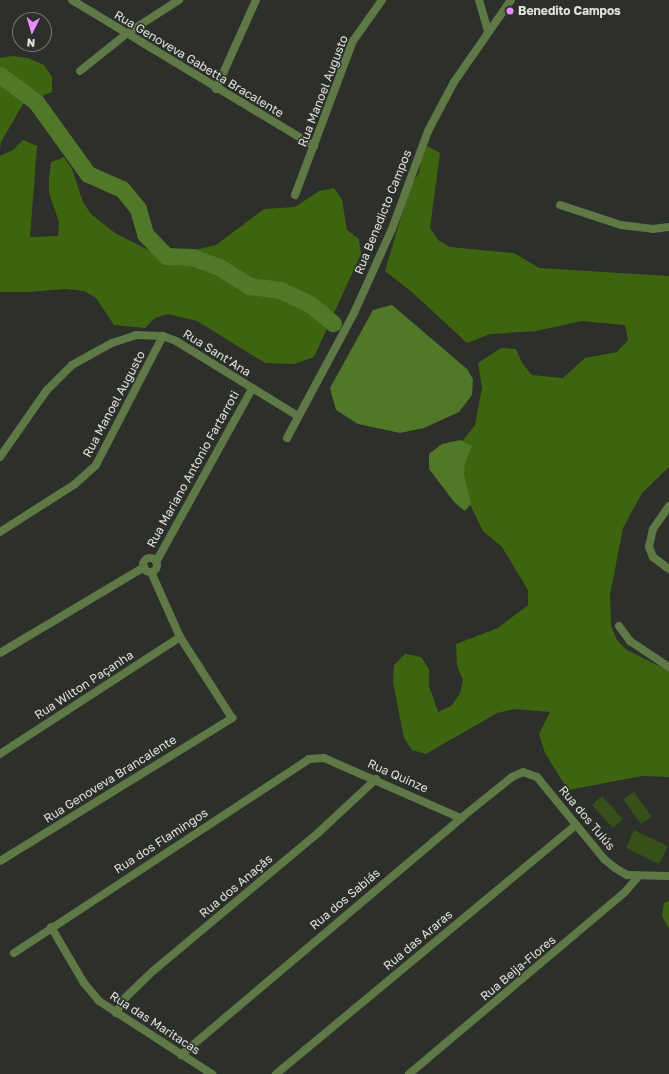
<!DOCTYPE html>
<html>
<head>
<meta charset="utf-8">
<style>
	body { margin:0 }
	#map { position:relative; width:669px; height:1074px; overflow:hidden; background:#2c2f2a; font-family:"Golos Text",sans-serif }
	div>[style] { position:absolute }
	.green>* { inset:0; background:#355018 }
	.forest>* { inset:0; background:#3f6410 }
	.water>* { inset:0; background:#517728 }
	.river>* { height:17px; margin:-8.5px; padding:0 8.5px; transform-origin:8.5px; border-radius:8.5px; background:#517728 }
	.minor>* { height:8px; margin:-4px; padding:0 4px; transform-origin:4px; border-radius:4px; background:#5e7846 }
	.minor>.ring { margin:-4px; padding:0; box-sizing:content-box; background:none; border:8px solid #5e7846; border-radius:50% }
	.dots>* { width:11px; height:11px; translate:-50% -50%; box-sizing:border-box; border:2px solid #2c2f2a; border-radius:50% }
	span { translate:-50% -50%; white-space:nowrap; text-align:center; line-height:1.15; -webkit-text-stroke:3px #2c2f2a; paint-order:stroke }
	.poi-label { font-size:12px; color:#e1e3e0; font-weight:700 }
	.left { translate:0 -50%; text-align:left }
	.street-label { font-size:12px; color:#e1e3e0 }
	.north { position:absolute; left:12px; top:12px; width:40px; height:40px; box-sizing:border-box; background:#2c2f2a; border:1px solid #747773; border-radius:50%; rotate:185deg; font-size:11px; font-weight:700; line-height:16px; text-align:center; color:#e1e3e0 }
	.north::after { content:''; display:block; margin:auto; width:14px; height:18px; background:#ec8cfa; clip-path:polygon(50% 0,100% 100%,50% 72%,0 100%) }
</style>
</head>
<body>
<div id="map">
	<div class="green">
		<div style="clip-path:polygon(634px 792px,652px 817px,641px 824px,623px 799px)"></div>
		<div style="clip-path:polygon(602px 796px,623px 819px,613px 828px,592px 805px)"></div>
		<div style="clip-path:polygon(634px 830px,668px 846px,659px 864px,626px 848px)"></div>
	</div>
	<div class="forest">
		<div style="clip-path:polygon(13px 56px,28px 58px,44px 65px,52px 77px,52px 92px,23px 104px,1px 142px,0 149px,0 58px)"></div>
		<div style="clip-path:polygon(23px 140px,37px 146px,30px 237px,58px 236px,59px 222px,49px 193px,49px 178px,51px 162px,64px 157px,72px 169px,83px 202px,91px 214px,115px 233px,156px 254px,174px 255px,216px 245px,264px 209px,295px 207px,319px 191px,334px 188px,342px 200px,347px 230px,359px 239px,361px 254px,314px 357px,294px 364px,265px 363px,197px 321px,168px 314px,155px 318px,145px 328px,114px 325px,96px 298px,84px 291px,65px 289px,28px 292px,0 292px,0 156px,13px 150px)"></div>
		<div style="clip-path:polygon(427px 146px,440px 153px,430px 228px,438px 240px,450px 247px,514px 253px,539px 268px,669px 276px,669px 467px,642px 493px,623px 528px,610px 595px,611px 626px,617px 640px,627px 650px,669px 671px,669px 777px,642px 776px,568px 790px,545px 753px,539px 734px,550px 712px,514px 709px,497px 713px,426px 754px,412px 750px,404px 738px,393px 682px,394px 665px,405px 654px,421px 657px,429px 669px,429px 686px,438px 712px,451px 706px,460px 694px,463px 680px,457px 666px,456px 644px,498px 628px,528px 605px,528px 590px,502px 547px,483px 531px,458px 480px,456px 449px,475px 425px,482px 388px,478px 363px,501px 348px,516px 349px,522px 363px,532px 375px,563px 378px,585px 358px,617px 352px,628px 340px,625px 325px,582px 321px,536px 331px,490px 334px,467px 343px,413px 293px,385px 271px,410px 187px,419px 173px,421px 158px)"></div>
		<div style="clip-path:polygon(669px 901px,669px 929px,662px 916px,664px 903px)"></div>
	</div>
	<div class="water">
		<div style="clip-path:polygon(392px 305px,467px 369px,473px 379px,472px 395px,459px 412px,424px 428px,400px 433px,358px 424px,336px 410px,330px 388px,373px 310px)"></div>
		<div style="clip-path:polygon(460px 440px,472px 446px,465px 463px,464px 475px,471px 504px,465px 511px,455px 503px,429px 469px,429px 454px,442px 444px)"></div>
	</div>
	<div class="river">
		<div style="left:0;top:75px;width:45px;rotate:36.9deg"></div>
		<div style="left:36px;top:102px;width:89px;rotate:54.2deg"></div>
		<div style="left:88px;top:174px;width:37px;rotate:24deg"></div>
		<div style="left:122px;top:189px;width:26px;rotate:51deg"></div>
		<div style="left:138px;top:209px;width:26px;rotate:74deg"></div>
		<div style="left:145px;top:234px;width:30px;rotate:46deg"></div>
		<div style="left:166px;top:256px;width:26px;rotate:2deg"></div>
		<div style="left:192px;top:257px;width:29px;rotate:20deg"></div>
		<div style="left:219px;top:267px;width:36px;rotate:32deg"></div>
		<div style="left:249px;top:286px;width:31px;rotate:7deg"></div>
		<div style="left:280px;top:290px;width:33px;rotate:25deg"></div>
		<div style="left:310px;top:304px;width:30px;rotate:40deg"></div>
	</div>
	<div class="minor">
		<div style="left:72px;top:0;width:283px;rotate:31.1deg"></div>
		<div style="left:479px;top:0;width:33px;rotate:74deg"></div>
		<div style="left:80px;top:71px;width:59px;rotate:-38.8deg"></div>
		<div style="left:126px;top:34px;width:63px;rotate:-32.7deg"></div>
		<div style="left:216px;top:89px;width:98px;rotate:-65.8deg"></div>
		<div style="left:295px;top:195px;width:165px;rotate:-69.4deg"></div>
		<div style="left:353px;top:41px;width:50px;rotate:-54.7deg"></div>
		<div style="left:560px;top:205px;width:64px;rotate:18.2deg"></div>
		<div style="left:621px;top:225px;width:32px;rotate:7deg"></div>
		<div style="left:653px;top:229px;width:16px;rotate:-7deg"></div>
		<div style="left:287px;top:438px;width:142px;rotate:-61.8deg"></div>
		<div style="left:354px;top:313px;width:92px;rotate:-65.7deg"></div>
		<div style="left:392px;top:229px;width:104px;rotate:-69.8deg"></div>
		<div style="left:428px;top:131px;width:55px;rotate:-62deg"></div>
		<div style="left:454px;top:82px;width:100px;rotate:-55.2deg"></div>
		<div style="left:0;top:457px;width:82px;rotate:-55deg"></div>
		<div style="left:47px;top:390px;width:35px;rotate:-45deg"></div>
		<div style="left:72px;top:365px;width:46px;rotate:-28.8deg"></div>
		<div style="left:112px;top:343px;width:25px;rotate:-18deg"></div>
		<div style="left:136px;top:335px;width:27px;rotate:2deg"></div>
		<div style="left:163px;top:336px;width:14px;rotate:21deg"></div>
		<div style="left:176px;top:341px;width:143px;rotate:31.6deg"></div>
		<div style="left:669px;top:506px;width:28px;rotate:125deg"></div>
		<div style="left:653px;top:529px;width:18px;rotate:103deg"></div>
		<div style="left:649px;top:547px;width:11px;rotate:68deg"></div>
		<div style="left:653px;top:557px;width:20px;rotate:37deg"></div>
		<div style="left:0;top:532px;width:89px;rotate:-32.6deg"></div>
		<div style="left:75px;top:484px;width:28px;rotate:-42deg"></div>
		<div style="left:96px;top:465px;width:145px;rotate:-62.6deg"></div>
		<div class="ring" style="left:143px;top:558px;width:6px;height:6px"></div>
		<div style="left:156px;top:562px;width:198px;rotate:-61deg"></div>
		<div style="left:619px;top:626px;width:19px;rotate:54deg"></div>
		<div style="left:630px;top:641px;width:47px;rotate:33.7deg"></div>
		<div style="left:0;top:653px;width:168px;rotate:-30.8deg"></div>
		<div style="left:0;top:754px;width:215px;rotate:-33deg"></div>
		<div style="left:0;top:861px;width:273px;rotate:-31.6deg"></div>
		<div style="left:232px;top:718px;width:96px;rotate:-122.7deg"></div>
		<div style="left:180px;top:637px;width:71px;rotate:-114deg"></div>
		<div style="left:51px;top:927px;width:65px;rotate:59.5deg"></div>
		<div style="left:84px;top:983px;width:23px;rotate:50deg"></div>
		<div style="left:99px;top:1001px;width:135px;rotate:32.9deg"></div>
		<div style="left:14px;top:953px;width:353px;rotate:-33.3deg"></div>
		<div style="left:309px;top:759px;width:15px;rotate:-4deg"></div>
		<div style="left:324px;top:758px;width:150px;rotate:23.7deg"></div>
		<div style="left:116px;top:1013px;width:16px;rotate:-60deg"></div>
		<div style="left:124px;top:999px;width:40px;rotate:-44deg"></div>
		<div style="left:153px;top:971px;width:217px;rotate:-39.9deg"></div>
		<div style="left:319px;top:832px;width:78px;rotate:-42.9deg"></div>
		<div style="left:181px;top:1055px;width:367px;rotate:-40.2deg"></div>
		<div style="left:461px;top:818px;width:65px;rotate:-38.8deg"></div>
		<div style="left:512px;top:777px;width:12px;rotate:-24deg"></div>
		<div style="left:523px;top:772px;width:15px;rotate:20deg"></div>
		<div style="left:537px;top:777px;width:106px;rotate:50.7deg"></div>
		<div style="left:604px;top:859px;width:14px;rotate:39deg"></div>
		<div style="left:615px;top:868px;width:14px;rotate:30deg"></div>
		<div style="left:627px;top:875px;width:42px;rotate:1.4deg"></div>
		<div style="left:276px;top:1074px;width:390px;rotate:-39.7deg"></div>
		<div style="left:409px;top:1074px;width:281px;rotate:-40.1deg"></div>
		<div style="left:624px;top:893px;width:23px;rotate:-49deg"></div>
	</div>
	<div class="dots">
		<div style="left:510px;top:11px;background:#ec8cfa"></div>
	</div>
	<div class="poi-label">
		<span class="left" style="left:518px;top:11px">Benedito Campos</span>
	</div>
	<div class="street-label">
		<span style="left:199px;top:64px;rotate:31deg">Rua Genoveva Gabetta Bracalente</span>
		<span style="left:323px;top:91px;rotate:-69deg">Rua Manoel Augusto</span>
		<span style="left:383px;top:212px;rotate:-68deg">Rua Benedicto Campos</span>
		<span style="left:217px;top:353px;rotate:32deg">Rua Sant’Ana</span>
		<span style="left:114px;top:404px;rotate:-62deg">Rua Manoel Augusto</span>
		<span style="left:193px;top:469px;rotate:-61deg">Rua Mariano Antonio Fartarroti</span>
		<span style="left:84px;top:685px;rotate:-33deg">Rua Wilton Paçanha</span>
		<span style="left:398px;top:776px;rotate:24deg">Rua Quinze</span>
		<span style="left:110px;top:779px;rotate:-32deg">Rua Genoveva Brancalente</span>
		<span style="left:587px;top:818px;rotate:50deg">Rua dos Tuiús</span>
		<span style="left:161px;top:841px;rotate:-33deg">Rua dos Flamingos</span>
		<span style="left:236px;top:886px;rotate:-40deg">Rua dos Anaçãs</span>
		<span style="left:345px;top:899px;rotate:-40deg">Rua dos Sabiás</span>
		<span style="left:418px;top:940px;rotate:-40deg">Rua das Araras</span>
		<span style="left:518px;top:968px;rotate:-40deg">Rua Beija-Flores</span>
		<span style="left:155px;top:1023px;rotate:33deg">Rua das Maritacas</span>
	</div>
	<div class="north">N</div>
</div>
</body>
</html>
